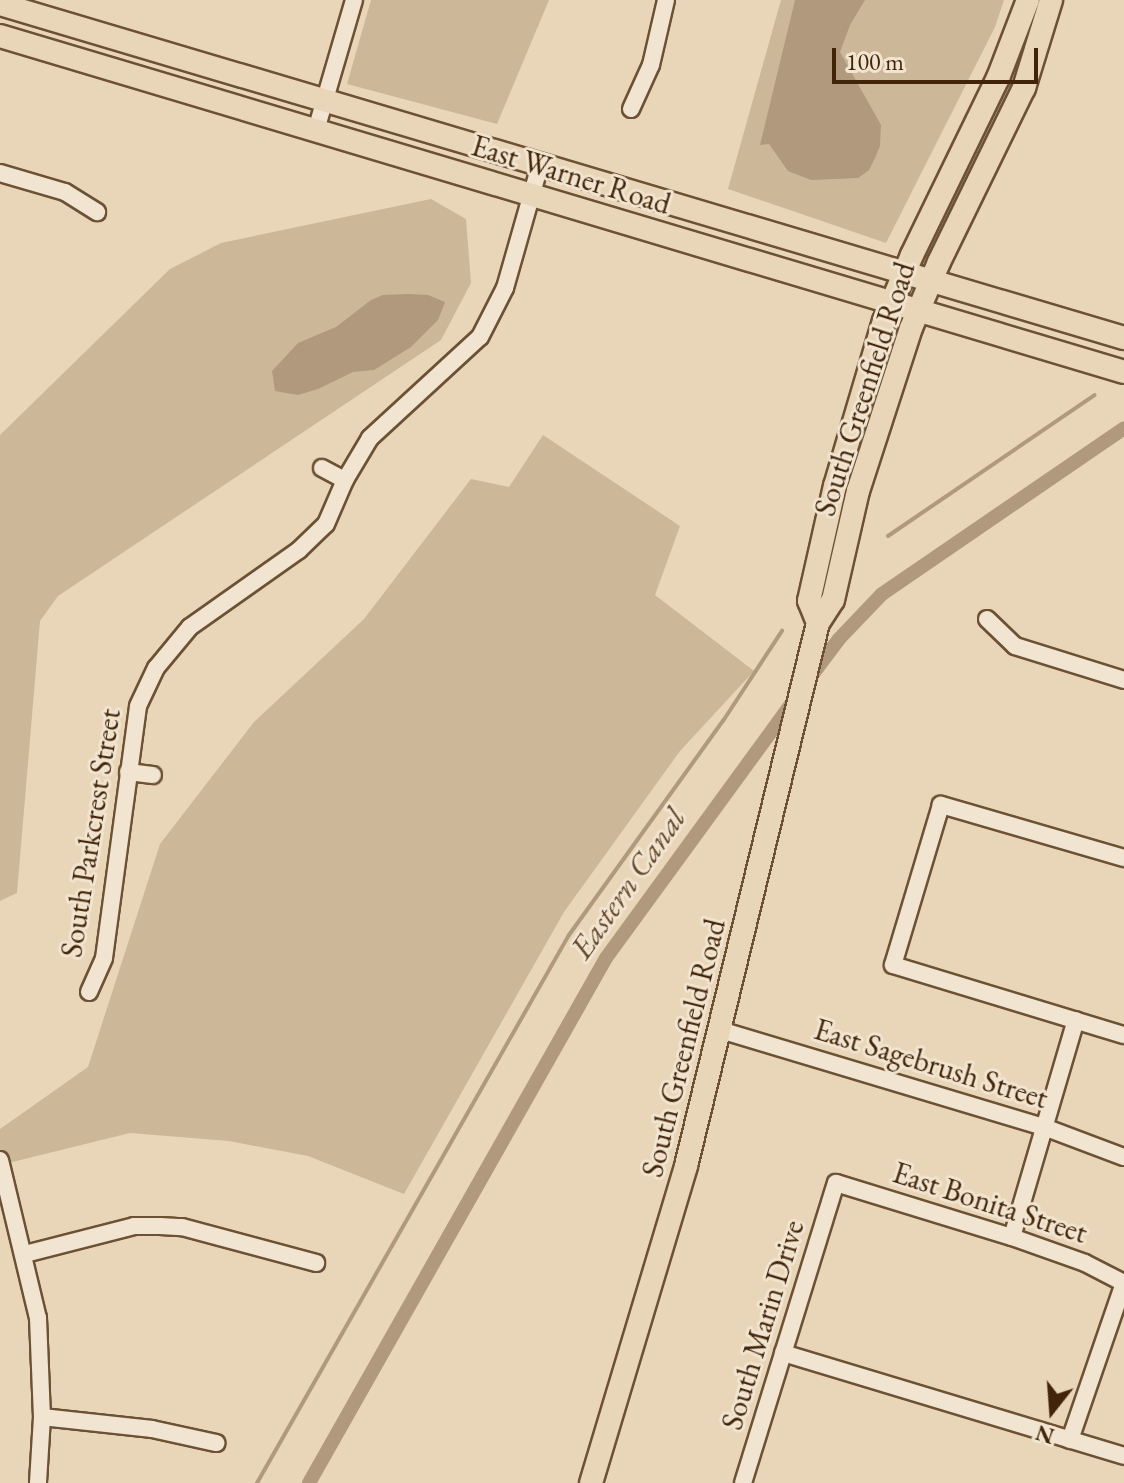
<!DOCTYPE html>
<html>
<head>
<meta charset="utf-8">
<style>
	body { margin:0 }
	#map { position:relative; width:1124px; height:1483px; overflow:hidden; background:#e9d5b7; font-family:"EB Garamond",serif }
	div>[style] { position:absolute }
	.green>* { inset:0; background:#cdb799 }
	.water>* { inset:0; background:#b0997c }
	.stream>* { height:4px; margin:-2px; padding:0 2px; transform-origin:2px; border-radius:2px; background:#b0997c }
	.canal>* { height:14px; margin:-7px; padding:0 7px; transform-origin:7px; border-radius:7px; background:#b0997c }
	.roads { filter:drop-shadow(2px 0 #6c5134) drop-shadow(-2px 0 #6c5134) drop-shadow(0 2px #6c5134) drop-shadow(0 -2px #6c5134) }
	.minor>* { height:16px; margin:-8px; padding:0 8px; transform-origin:8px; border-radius:8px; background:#f1e4d0 }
	.major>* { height:22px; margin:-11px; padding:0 11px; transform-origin:11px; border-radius:11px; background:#e9d5b7 }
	span { translate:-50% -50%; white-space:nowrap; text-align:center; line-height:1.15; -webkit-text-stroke:6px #f1e4d0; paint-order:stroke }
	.street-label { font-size:30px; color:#422509 }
	.water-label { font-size:32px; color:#63482c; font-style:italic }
	.north { position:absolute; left:1012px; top:1371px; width:80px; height:80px; -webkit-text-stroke:6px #f1e4d0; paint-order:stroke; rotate:197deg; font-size:22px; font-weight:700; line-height:32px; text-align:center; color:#422509 }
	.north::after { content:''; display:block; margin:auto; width:28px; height:36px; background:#422509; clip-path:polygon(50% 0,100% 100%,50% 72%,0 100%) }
	.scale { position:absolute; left:832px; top:48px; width:206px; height:36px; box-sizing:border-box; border:4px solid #422509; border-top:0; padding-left:10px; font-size:24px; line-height:28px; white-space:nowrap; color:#422509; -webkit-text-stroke:6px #f1e4d0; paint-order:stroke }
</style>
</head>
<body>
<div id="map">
	<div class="green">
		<div style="clip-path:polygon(371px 0,549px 0,497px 124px,347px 84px)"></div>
		<div style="clip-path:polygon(781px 0,1004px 0,995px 27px,886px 243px,728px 189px)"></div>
		<div style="clip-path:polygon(431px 199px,466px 219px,471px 283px,441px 340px,58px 596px,40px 621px,17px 893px,0 901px,0 435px,170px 269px,221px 243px)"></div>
		<div style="clip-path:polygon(543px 435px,680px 526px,655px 595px,754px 671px,680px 751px,564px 912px,404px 1194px,308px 1156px,229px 1141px,130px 1133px,0 1165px,0 1129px,88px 1067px,160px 844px,254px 722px,364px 619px,471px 479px,509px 487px)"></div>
	</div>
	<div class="water">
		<div style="clip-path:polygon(795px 0,865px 0,850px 25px,840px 52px,881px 125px,880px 146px,875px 158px,869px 170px,858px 178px,811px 180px,788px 171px,769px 144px,760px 145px)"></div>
		<div style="clip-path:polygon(409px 294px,428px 295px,445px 302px,438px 320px,411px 347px,374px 370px,353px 372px,318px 389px,298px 395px,275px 391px,272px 371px,298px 343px,336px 327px,371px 300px,383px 295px)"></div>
	</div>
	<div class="stream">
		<div style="left:888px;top:536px;width:250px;rotate:-34.3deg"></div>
		<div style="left:257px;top:1483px;width:631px;rotate:-60.35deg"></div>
		<div style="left:569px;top:935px;width:264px;rotate:-54.3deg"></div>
		<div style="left:723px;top:721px;width:108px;rotate:-56.8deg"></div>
	</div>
	<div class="canal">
		<div style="left:809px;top:679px;width:50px;rotate:-53.1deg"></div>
		<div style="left:839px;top:639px;width:62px;rotate:-46.3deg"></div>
		<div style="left:882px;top:594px;width:293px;rotate:-34.4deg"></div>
		<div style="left:309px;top:1483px;width:603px;rotate:-60.5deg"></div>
		<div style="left:606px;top:958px;width:324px;rotate:-53.9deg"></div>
	</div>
	<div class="roads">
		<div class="minor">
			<div style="left:631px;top:109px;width:48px;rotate:-65.6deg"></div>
			<div style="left:651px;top:65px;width:67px;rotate:-77deg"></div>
			<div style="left:316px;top:130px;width:135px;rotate:-73.7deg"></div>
			<div style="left:0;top:173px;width:68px;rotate:16.3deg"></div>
			<div style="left:65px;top:192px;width:38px;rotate:32deg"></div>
			<div style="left:322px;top:468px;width:26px;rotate:28deg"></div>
			<div style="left:987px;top:619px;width:39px;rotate:44deg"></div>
			<div style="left:1015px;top:646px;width:114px;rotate:17.3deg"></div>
			<div style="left:128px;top:772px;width:25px;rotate:7deg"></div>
			<div style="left:1124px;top:858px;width:191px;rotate:-163.8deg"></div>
			<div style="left:941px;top:805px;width:167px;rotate:106.7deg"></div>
			<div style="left:893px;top:965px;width:241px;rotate:16.9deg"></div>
			<div style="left:89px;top:992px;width:37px;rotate:-66deg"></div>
			<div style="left:104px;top:958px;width:254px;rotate:-82.3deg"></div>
			<div style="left:138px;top:706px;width:42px;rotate:-64.7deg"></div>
			<div style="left:156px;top:668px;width:53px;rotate:-50.3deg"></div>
			<div style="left:190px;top:627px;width:133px;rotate:-35.2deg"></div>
			<div style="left:299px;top:550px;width:37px;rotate:-44deg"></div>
			<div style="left:326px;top:524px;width:48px;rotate:-66.6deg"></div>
			<div style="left:345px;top:480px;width:49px;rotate:-59.2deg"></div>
			<div style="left:370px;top:438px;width:149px;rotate:-42.6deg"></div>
			<div style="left:480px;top:337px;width:55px;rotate:-63deg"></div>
			<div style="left:505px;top:288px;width:128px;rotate:-74.1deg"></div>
			<div style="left:720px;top:1030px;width:338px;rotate:16.7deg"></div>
			<div style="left:1044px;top:1127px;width:85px;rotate:20.6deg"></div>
			<div style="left:0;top:1160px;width:163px;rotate:76.5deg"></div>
			<div style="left:38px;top:1318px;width:99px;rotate:87.7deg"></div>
			<div style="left:42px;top:1417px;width:66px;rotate:93.5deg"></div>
			<div style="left:1012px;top:1237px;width:226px;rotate:-73.6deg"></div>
			<div style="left:25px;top:1254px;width:113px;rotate:-14.4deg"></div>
			<div style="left:134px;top:1226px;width:26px"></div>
			<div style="left:160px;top:1226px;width:22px;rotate:3deg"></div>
			<div style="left:182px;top:1227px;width:139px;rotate:15deg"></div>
			<div style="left:783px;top:1353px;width:356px;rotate:16.8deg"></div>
			<div style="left:42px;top:1417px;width:111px;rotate:6.2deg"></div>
			<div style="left:152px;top:1429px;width:66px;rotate:12.3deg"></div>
			<div style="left:743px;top:1483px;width:314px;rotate:-72.8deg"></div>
			<div style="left:836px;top:1183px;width:184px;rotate:17.1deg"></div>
			<div style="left:1012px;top:1237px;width:77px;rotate:19.6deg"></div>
			<div style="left:1085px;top:1263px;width:44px;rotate:27.1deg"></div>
			<div style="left:1124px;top:1283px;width:166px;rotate:109deg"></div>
		</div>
		<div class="major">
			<div style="left:0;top:4px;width:1173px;rotate:16.55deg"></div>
			<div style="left:0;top:36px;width:1173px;rotate:16.64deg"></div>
			<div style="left:818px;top:623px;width:24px;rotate:-112deg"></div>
			<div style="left:809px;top:601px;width:118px;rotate:-77.3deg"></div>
			<div style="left:835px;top:486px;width:172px;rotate:-73.5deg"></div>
			<div style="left:884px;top:321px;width:72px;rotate:-67deg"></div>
			<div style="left:912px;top:255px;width:197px;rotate:-64.1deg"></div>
			<div style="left:998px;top:78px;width:84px;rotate:-69deg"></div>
			<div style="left:591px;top:1483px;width:331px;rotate:-73.3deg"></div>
			<div style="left:686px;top:1166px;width:559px;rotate:-76.34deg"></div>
			<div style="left:818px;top:623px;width:27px;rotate:-57deg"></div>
			<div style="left:833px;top:600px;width:112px;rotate:-77.1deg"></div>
			<div style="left:858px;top:491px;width:171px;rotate:-72deg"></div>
			<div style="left:911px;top:328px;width:72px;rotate:-67deg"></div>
			<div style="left:939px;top:262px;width:194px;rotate:-64deg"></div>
			<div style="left:1024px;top:88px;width:92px;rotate:-72.9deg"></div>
		</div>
	</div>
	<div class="street-label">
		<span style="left:571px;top:175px;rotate:17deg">East Warner Road</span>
		<span style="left:865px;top:389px;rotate:-72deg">South Greenfield Road</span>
		<span style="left:91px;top:833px;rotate:-81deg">South Parkcrest Street</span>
		<span style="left:684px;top:1048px;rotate:-76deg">South Greenfield Road</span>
		<span style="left:931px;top:1064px;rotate:17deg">East Sagebrush Street</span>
		<span style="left:990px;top:1203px;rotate:18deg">East Bonita Street</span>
		<span style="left:763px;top:1325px;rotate:-73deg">South Marin Drive</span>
	</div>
	<div class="water-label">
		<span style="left:628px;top:883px;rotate:-55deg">Eastern Canal</span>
	</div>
	<div class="north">N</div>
	<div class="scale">100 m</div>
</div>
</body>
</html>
